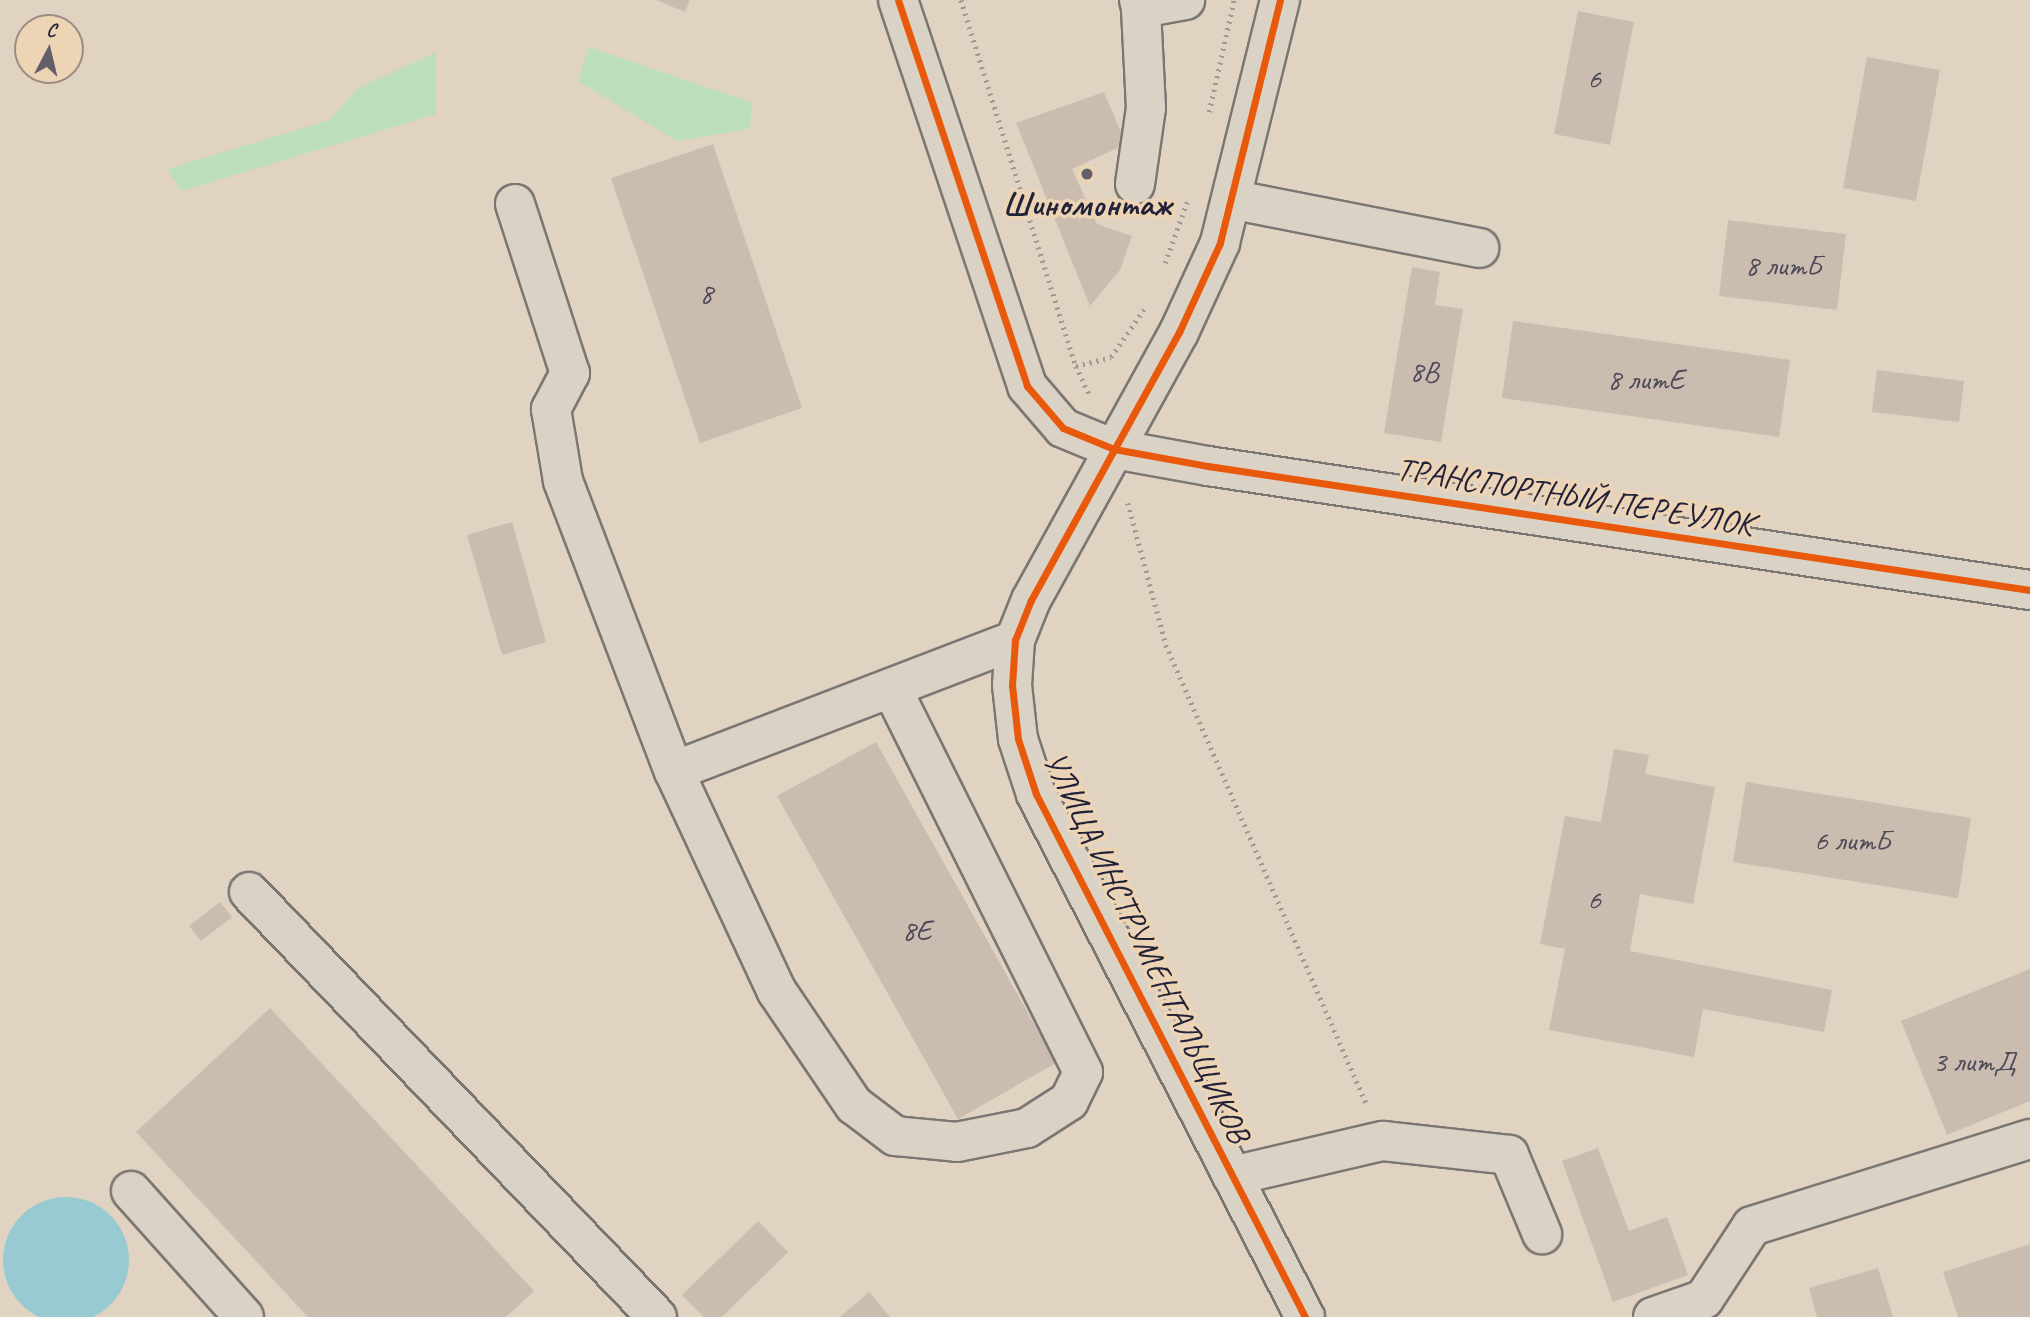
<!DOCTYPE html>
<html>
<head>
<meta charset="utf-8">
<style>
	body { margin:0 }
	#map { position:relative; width:2030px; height:1317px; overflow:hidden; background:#e0d3c1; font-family:Caveat,sans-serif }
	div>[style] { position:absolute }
	.green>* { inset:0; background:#bcdeba }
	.water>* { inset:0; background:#98cad2 }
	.round { border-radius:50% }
	.building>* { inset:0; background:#cbbcb0 }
	.path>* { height:4.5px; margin-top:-2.25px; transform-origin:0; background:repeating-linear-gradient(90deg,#9f9994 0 2px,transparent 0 7px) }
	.roads { filter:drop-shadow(2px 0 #7c7673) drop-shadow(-2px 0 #7c7673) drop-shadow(0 2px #7c7673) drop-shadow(0 -2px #7c7673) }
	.minor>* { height:38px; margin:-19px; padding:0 19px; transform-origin:19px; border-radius:19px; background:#dbd2c6 }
	.cycleway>* { height:7px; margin:-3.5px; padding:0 3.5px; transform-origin:3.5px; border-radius:3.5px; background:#e8590c }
	.dots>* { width:19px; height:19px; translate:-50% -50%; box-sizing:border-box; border:4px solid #edd4b4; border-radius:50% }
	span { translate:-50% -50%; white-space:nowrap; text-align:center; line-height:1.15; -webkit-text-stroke:7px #edd4b4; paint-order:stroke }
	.number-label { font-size:30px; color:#4d4959 }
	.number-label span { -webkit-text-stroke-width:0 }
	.poi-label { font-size:33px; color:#22223b; font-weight:700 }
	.street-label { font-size:33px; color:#22223b }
	.north { position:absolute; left:14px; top:14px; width:70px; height:70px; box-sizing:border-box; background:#edd4b4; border:2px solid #9c8d84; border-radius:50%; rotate:7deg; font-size:19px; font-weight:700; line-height:28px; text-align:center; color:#22223b }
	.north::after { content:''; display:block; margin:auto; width:24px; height:32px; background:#64606a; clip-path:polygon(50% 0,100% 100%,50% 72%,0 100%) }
</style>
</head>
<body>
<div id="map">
	<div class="green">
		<div style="clip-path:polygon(589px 47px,753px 103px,749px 129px,677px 141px,578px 81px)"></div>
		<div style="clip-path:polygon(436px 52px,436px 114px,182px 191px,167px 169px,330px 120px,357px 89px)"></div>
	</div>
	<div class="water">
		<div class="round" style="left:3px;top:1197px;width:126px;height:126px"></div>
	</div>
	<div class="building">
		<div style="clip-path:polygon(656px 0,690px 0,685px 12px)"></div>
		<div style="clip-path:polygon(1578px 11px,1634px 22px,1610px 145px,1554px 134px)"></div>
		<div style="clip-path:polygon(1867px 57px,1940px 70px,1916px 201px,1843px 188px)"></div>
		<div style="clip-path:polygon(1104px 92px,1126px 144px,1072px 169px,1097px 224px,1132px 236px,1120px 270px,1090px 306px,1016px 123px)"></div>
		<div style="clip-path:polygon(713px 144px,802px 408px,700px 443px,611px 178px)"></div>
		<div style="clip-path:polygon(1728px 220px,1846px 234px,1837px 310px,1719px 296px)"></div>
		<div style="clip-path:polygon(1412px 267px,1440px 272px,1435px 305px,1463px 309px,1441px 442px,1384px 433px)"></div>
		<div style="clip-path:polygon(1513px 321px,1790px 360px,1779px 437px,1502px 398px)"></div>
		<div style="clip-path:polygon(1877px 370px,1964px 381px,1959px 422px,1872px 412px)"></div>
		<div style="clip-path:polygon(512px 522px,546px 642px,502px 655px,467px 535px)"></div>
		<div style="clip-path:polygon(876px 742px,1056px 1063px,958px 1119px,777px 796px)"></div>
		<div style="clip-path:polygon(1614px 749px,1649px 755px,1645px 774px,1715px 787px,1693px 904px,1640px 894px,1630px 951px,1832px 990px,1824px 1032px,1703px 1009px,1694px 1057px,1549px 1030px,1565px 949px,1540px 944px,1565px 816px,1601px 822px)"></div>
		<div style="clip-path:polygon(1746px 782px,1971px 818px,1958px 898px,1733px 862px)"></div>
		<div style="clip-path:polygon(220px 902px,232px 917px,201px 941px,189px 926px)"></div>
		<div style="clip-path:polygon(2030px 969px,2030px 1101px,1947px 1135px,1901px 1021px)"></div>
		<div style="clip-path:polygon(270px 1008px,534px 1291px,506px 1317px,308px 1317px,136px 1132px)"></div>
		<div style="clip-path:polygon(1598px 1148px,1629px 1231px,1667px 1217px,1688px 1275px,1613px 1302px,1562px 1161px)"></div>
		<div style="clip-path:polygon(758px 1221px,788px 1252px,722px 1317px,704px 1317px,682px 1295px)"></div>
		<div style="clip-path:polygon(2030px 1244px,2030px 1317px,1958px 1317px,1943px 1272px)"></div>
		<div style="clip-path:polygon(1878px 1268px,1893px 1317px,1817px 1317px,1809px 1288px)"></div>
		<div style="clip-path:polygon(869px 1292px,890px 1317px,840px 1317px)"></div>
	</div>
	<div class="path">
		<div style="left:961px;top:0;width:384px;rotate:72.6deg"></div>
		<div style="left:1076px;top:366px;width:36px;rotate:-14deg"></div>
		<div style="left:1111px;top:357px;width:58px;rotate:-55.5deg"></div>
		<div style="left:1209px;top:112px;width:115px;rotate:-77.4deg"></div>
		<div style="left:1165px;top:263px;width:65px;rotate:-70.2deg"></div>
		<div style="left:1076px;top:366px;width:33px;rotate:65deg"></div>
		<div style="left:1128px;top:503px;width:147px;rotate:75deg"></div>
		<div style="left:1166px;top:645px;width:502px;rotate:66.4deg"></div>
	</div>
	<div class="roads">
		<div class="minor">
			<div style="left:898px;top:0;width:407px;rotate:71.5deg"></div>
			<div style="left:1027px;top:386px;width:55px;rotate:49.4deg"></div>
			<div style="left:1063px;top:428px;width:55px;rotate:22.4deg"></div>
			<div style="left:1114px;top:449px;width:96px;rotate:10.3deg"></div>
			<div style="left:1208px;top:466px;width:831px;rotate:8.58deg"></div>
			<div style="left:1139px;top:0;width:8px;rotate:76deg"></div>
			<div style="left:1141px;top:8px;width:45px;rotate:-10.3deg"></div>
			<div style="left:1280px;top:0;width:250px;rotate:103.9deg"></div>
			<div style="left:1220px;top:243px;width:98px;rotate:114.7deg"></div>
			<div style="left:1179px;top:332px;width:306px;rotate:118.9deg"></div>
			<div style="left:1031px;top:600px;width:43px;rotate:111.8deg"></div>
			<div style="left:1015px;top:640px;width:45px;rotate:93.8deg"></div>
			<div style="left:1012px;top:685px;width:54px;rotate:83.7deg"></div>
			<div style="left:1018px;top:739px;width:58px;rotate:71.9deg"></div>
			<div style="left:1036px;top:794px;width:588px;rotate:62.78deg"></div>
			<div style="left:1135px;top:184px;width:77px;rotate:-81.8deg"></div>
			<div style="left:1146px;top:108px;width:100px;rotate:-92.9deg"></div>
			<div style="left:1235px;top:200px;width:249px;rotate:11.1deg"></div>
			<div style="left:515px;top:204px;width:178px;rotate:72deg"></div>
			<div style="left:570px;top:373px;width:41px;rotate:117.8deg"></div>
			<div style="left:551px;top:409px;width:73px;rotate:80.5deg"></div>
			<div style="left:563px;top:481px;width:311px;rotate:69.1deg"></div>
			<div style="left:674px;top:771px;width:242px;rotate:65deg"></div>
			<div style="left:776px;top:990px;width:139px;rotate:55.9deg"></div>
			<div style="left:854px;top:1105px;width:51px;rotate:37.1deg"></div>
			<div style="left:895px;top:1136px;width:62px;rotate:5.5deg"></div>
			<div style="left:957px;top:1142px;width:71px;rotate:-11.3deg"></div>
			<div style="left:1027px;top:1128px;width:50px;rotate:-32.7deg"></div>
			<div style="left:1069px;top:1101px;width:32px;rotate:-64deg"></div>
			<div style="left:1083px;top:1072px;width:428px;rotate:-116.5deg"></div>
			<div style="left:674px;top:771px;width:365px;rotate:-21deg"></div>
			<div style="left:249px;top:892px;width:589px;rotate:46.17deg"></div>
			<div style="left:1232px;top:1176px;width:155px;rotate:-13.1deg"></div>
			<div style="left:1383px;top:1141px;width:127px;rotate:6.3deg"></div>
			<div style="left:1509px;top:1155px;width:86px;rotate:67.3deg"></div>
			<div style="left:131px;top:1191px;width:169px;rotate:48.1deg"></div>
			<div style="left:1653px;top:1317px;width:54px;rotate:-19.4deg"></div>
			<div style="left:1704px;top:1299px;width:87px;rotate:-56.7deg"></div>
			<div style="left:1752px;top:1226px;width:291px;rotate:-17.4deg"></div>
		</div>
	</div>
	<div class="cycleway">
		<div style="left:898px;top:0;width:407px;rotate:71.5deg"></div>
		<div style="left:1027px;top:386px;width:55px;rotate:49.4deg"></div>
		<div style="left:1063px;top:428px;width:55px;rotate:22.4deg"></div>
		<div style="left:1114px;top:449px;width:96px;rotate:10.3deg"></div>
		<div style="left:1208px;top:466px;width:831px;rotate:8.58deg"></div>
		<div style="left:1280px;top:0;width:250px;rotate:103.9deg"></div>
		<div style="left:1220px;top:243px;width:98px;rotate:114.7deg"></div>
		<div style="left:1179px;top:332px;width:306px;rotate:118.9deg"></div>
		<div style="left:1031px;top:600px;width:43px;rotate:111.8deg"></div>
		<div style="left:1015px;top:640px;width:45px;rotate:93.8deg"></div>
		<div style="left:1012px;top:685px;width:54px;rotate:83.7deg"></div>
		<div style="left:1018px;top:739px;width:58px;rotate:71.9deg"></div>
		<div style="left:1036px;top:794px;width:588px;rotate:62.78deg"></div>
	</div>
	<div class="dots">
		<div style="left:1087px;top:174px;background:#64606a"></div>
	</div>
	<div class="number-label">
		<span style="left:1594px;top:78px">6</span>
		<span style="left:1783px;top:265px">8 литБ</span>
		<span style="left:706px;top:293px">8</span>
		<span style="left:1424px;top:371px">8В</span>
		<span style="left:1646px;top:379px">8 литЕ</span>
		<span style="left:1852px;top:840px">6 литБ</span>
		<span style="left:1594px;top:899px">6</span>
		<span style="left:917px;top:930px">8Е</span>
		<span style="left:1974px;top:1061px">3 литД</span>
	</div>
	<div class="poi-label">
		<span style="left:1087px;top:205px">Шиномонтаж</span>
	</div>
	<div class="street-label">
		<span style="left:1575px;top:497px;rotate:9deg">ТРАНСПОРТНЫЙ ПЕРЕУЛОК</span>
		<span style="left:1146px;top:947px;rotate:64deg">УЛИЦА ИНСТРУМЕНТАЛЬЩИКОВ</span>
	</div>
	<div class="north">С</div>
</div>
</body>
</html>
